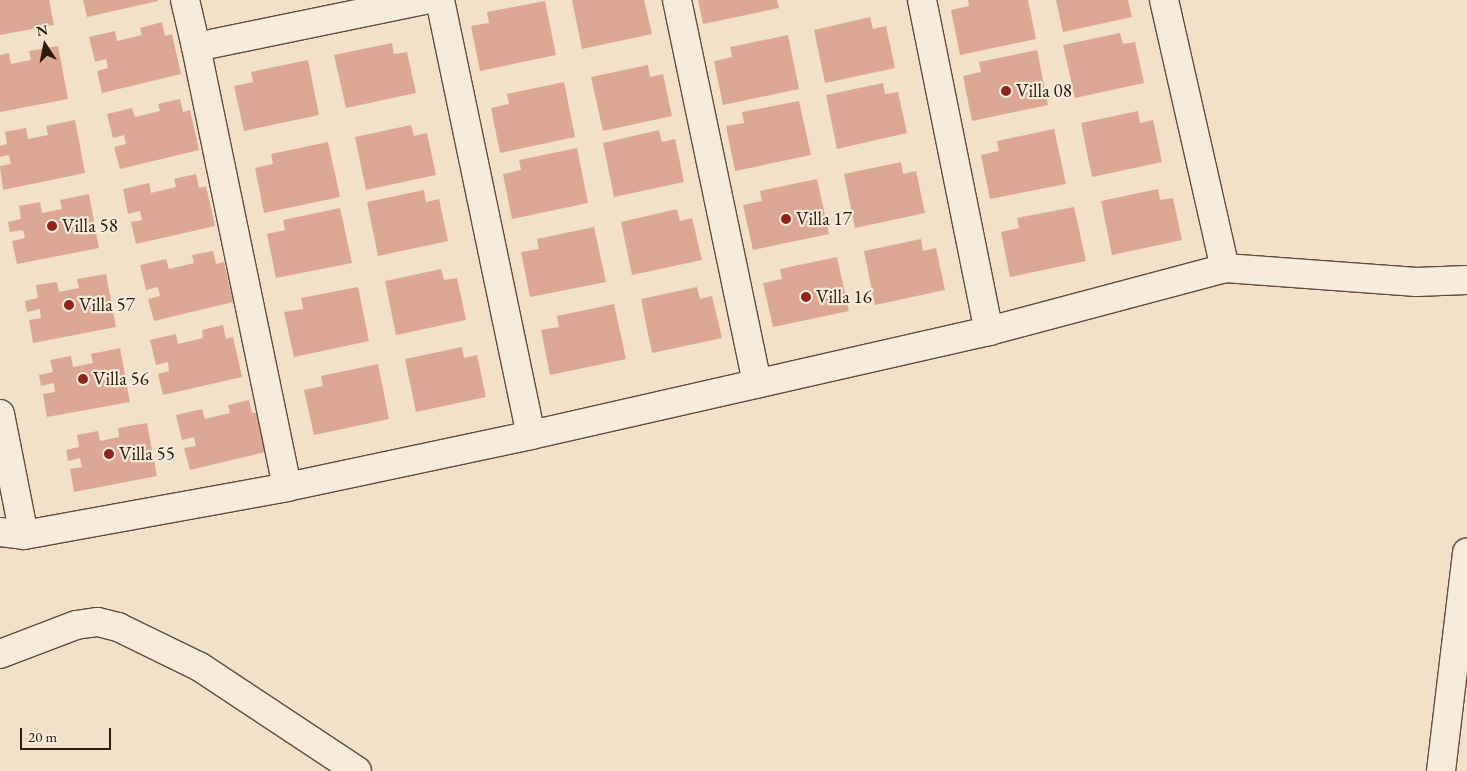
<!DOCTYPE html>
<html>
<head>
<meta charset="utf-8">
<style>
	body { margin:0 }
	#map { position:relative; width:1467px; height:771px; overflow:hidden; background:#f2e0c9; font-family:"EB Garamond",serif }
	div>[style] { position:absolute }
	.building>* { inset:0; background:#dca893 }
	.roads { filter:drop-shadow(1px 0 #5f4c3c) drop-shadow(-1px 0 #5f4c3c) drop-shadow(0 1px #5f4c3c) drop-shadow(0 -1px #5f4c3c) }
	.street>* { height:28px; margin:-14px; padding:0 14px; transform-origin:14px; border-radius:14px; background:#f7ebdc }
	.secondary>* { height:28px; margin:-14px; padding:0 14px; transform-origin:14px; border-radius:14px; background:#f7ebdc }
	.dots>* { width:14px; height:14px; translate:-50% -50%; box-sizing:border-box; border:2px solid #f7ebdc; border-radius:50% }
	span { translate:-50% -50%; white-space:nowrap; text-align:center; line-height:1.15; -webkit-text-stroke:4.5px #f7ebdc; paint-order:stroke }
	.poi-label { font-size:19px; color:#2e1a0d }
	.left { translate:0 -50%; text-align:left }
	.north { position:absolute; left:20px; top:20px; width:50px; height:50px; -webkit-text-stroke:4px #f7ebdc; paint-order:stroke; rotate:349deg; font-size:14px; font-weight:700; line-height:20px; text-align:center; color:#2e1a0d }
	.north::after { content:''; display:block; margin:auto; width:18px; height:22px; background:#2e1a0d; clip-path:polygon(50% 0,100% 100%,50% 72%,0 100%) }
	.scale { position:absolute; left:20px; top:728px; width:91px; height:22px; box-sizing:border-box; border:2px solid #2e1a0d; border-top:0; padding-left:6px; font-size:15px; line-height:18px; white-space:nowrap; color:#2e1a0d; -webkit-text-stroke:4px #f7ebdc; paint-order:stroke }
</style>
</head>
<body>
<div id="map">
	<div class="building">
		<div style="clip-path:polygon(0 0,49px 0,54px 25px,0 35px)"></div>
		<div style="clip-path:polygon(83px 0,158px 0,158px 1px,87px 17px)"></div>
		<div style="clip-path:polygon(572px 0,644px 0,652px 34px,582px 49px)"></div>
		<div style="clip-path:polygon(698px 0,777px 0,779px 8px,703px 24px)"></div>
		<div style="clip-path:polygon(968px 0,1028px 0,1036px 39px,960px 55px,951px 10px,969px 6px)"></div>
		<div style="clip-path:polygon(1056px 0,1128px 0,1132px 17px,1063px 32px)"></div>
		<div style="clip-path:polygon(545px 1px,556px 55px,480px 71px,471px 26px,489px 23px,487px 12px)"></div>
		<div style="clip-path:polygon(870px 17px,873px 29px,886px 26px,895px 68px,825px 83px,814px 30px)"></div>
		<div style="clip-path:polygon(162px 22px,165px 36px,172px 34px,181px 74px,102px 93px,97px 71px,108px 68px,106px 59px,95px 62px,89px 37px,115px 31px,117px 41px,142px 35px,140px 28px)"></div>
		<div style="clip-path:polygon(1120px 33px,1123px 44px,1135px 42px,1144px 83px,1075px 98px,1063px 45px)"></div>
		<div style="clip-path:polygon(788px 35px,799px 89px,723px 105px,714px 61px,732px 57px,730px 47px)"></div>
		<div style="clip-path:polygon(392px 43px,394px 54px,407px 52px,416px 93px,346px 108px,334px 55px)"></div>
		<div style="clip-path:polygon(58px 46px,68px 99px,0 112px,0 55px,9px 53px,11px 64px,31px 60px,29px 51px)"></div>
		<div style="clip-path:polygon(1037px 50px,1048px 105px,972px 121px,963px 76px,981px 72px,979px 62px)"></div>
		<div style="clip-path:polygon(308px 60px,319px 115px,244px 131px,234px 86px,253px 82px,251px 72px)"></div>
		<div style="clip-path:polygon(648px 65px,650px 77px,663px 74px,672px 116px,603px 131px,591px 77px)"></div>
		<div style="clip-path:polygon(564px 82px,575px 137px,500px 153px,491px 108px,509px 104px,507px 94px)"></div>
		<div style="clip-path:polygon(883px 83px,885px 94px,898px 92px,907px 133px,837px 149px,826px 95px)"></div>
		<div style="clip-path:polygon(180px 99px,183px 112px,190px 110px,199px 150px,120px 169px,114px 147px,126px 144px,124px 135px,113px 138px,107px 114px,132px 108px,135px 117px,160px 111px,158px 104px)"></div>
		<div style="clip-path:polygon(799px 101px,811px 155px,735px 171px,726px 126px,744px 123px,742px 112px)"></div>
		<div style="clip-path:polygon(1138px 111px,1140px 123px,1153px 120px,1162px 162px,1092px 177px,1081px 123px)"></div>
		<div style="clip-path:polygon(75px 120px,85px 173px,3px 190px,0 166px,11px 164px,9px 155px,0 157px,0 146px,7px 144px,5px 132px,26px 128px,28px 139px,48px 135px,46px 126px)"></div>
		<div style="clip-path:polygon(411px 125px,414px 136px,427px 133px,436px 175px,366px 190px,355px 137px)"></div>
		<div style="clip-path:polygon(1054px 129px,1066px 184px,990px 199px,981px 155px,999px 151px,997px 141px)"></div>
		<div style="clip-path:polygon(659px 130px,662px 142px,675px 139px,684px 182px,614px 197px,603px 143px)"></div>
		<div style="clip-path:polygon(328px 142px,340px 197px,264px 213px,255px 168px,273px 164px,271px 154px)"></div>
		<div style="clip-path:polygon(577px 148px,588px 203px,512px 219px,503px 174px,521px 170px,519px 160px)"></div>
		<div style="clip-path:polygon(901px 162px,903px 174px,916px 171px,925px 213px,855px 228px,844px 174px)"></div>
		<div style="clip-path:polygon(196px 174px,199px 188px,206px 186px,215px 226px,136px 244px,131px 222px,142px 220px,140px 211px,128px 214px,123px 189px,149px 183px,151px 193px,176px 187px,174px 179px)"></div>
		<div style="clip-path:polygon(817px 179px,829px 234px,753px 250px,743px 205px,762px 201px,760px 191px)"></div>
		<div style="clip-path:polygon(1158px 189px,1160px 200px,1173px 198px,1182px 240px,1112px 255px,1101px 201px)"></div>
		<div style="clip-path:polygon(424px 190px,426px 202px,439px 199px,448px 241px,378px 256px,367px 202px)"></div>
		<div style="clip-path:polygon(89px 194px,99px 248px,17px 264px,12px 241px,25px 238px,23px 230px,10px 232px,8px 222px,21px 219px,19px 206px,40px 202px,42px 213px,62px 209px,60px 200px)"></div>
		<div style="clip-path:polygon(1074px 207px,1086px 261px,1010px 277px,1001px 232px,1019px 228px,1017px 218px)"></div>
		<div style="clip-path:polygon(340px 208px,352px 263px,276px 278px,267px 234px,285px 230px,283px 220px)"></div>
		<div style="clip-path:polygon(677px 209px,680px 221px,692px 218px,702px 260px,632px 275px,621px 222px)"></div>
		<div style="clip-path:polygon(594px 227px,606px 282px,530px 297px,521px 252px,539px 249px,537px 239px)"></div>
		<div style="clip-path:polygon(921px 239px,923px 251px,936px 248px,945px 290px,875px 305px,864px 251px)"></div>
		<div style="clip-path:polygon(213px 251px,216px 264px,224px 262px,233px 302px,154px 321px,148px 299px,160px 296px,158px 287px,146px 290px,140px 265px,166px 259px,169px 269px,194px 263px,192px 255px)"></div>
		<div style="clip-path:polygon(837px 257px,849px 311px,773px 327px,763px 283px,782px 279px,780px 269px)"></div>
		<div style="clip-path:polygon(441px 269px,444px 280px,457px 278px,466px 320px,396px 335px,385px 281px)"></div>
		<div style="clip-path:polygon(106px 274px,116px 327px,33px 343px,29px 320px,41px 318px,40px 309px,27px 312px,25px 301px,38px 298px,36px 285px,57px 282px,59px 292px,79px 288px,77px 279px)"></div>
		<div style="clip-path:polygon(358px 287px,369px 341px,294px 357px,284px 312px,303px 309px,301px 298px)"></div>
		<div style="clip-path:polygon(697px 287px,700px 299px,712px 296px,722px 338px,652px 353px,641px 299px)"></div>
		<div style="clip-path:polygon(614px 304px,626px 359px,550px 375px,541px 330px,559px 327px,557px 316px)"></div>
		<div style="clip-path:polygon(223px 325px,226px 339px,233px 337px,242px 377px,163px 395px,158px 374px,169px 371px,168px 362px,156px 365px,150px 340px,176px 334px,178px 344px,203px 338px,202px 330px)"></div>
		<div style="clip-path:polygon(462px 347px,464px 358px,477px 355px,486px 397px,416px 412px,405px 359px)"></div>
		<div style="clip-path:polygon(120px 348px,130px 402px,47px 417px,43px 394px,55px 392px,54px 383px,41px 386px,39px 375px,53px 372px,50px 360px,71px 356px,73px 367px,93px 363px,91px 354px)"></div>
		<div style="clip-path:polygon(378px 364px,389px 419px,314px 435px,304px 390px,323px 386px,321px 376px)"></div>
		<div style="clip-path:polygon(249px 400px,252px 413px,260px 412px,269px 451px,190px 470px,184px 448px,196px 446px,194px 437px,182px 440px,176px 415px,202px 409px,205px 419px,230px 413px,228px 405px)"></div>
		<div style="clip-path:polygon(147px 423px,157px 476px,74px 492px,70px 469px,82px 467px,80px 458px,68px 461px,66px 450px,79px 447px,77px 435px,98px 431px,100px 441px,119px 437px,118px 428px)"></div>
	</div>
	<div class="roads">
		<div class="street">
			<div style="left:185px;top:0;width:48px;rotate:76.8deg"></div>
			<div style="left:196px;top:47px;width:233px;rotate:-11.6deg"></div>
			<div style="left:440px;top:0;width:444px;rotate:78.2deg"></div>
			<div style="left:677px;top:0;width:392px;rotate:78.2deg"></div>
			<div style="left:922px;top:0;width:338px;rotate:78.6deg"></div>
			<div style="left:1164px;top:0;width:275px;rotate:77.2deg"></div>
			<div style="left:196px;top:47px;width:449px;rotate:78.3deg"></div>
			<div style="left:0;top:414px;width:123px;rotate:78.8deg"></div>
			<div style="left:0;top:532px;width:24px;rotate:7deg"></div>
			<div style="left:24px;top:535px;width:267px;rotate:-10.3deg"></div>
			<div style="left:287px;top:487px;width:249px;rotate:-12deg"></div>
			<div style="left:531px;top:435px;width:470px;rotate:-12.8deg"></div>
			<div style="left:989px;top:331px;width:244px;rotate:-14.9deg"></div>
			<div style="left:1225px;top:268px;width:192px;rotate:4.2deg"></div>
			<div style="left:1416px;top:282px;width:51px;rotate:-2.2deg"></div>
			<div style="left:0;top:654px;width:81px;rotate:-20.9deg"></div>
			<div style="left:76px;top:625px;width:22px;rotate:-8deg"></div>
			<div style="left:98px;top:622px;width:21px;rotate:14deg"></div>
			<div style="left:118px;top:627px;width:91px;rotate:26deg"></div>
			<div style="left:200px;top:667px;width:188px;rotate:33.5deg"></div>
		</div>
		<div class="secondary">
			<div style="left:1441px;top:771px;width:220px;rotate:-83.2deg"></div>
		</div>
	</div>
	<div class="dots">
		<div style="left:1006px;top:91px;background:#8f2418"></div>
		<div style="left:786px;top:219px;background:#8f2418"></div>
		<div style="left:52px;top:226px;background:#8f2418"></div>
		<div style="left:806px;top:297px;background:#8f2418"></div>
		<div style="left:69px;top:305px;background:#8f2418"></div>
		<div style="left:83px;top:379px;background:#8f2418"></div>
		<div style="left:109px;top:454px;background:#8f2418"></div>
	</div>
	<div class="poi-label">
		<span class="left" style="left:1016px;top:91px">Villa 08</span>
		<span class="left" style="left:796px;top:219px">Villa 17</span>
		<span class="left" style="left:62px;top:226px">Villa 58</span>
		<span class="left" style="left:816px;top:297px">Villa 16</span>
		<span class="left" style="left:79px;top:305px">Villa 57</span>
		<span class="left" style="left:93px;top:379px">Villa 56</span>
		<span class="left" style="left:119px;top:454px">Villa 55</span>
	</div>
	<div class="north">N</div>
	<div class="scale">20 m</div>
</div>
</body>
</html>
